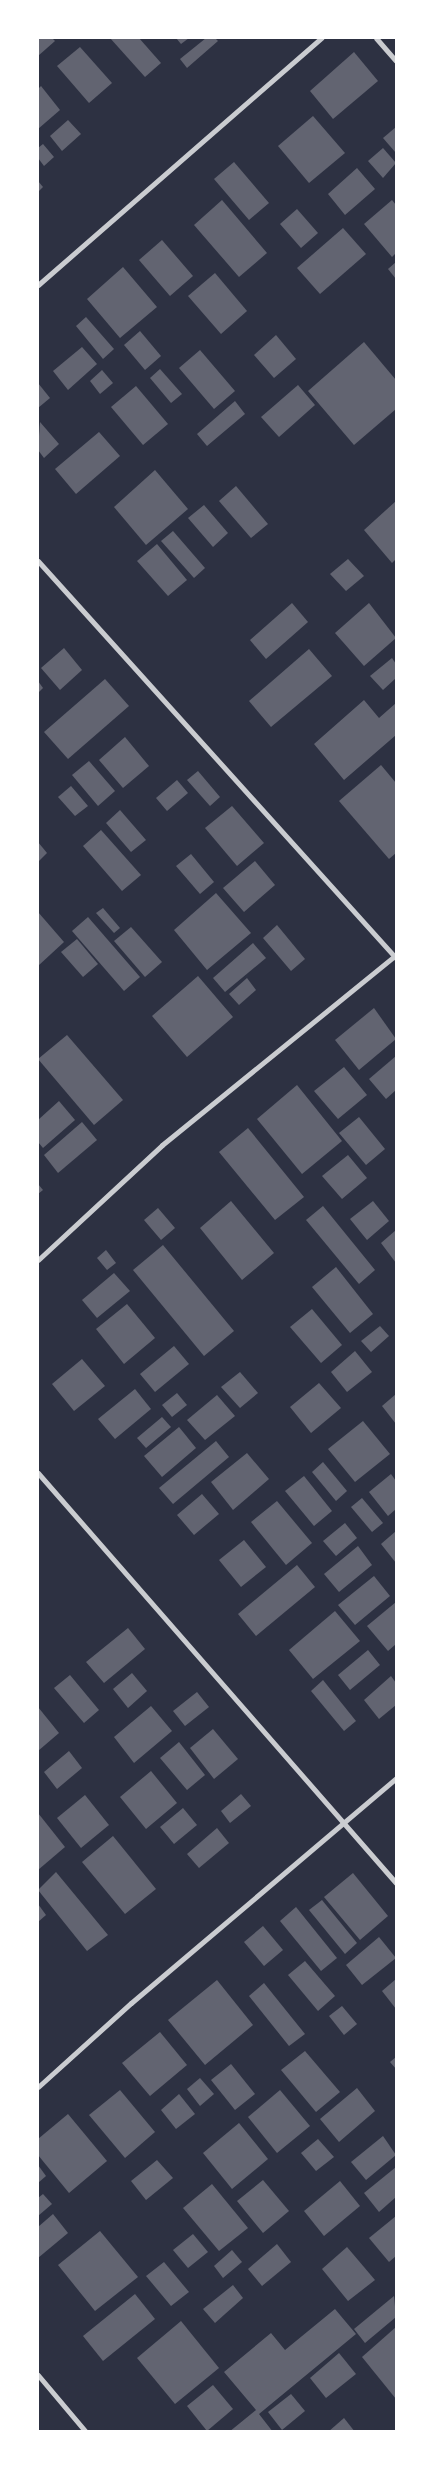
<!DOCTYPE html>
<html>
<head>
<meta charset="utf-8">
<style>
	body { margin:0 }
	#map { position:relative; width:434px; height:2469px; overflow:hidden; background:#2d3142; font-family:"Source Sans 3",sans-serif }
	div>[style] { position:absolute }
	.building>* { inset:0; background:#626471 }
	.minor>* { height:5px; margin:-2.5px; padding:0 2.5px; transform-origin:2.5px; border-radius:2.5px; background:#caccd0 }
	span { translate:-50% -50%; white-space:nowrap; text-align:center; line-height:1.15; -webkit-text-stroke:5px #fff; paint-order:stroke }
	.frame { position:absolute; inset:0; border:39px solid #fff; pointer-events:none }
</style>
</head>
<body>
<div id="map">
	<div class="building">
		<div style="clip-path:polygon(38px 38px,52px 38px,55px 41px,38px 56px)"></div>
		<div style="clip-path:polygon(110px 38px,139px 38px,161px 63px,145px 77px)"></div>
		<div style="clip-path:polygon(176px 38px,189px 38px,181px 44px)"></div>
		<div style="clip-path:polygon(206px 38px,215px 38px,218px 41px,187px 68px,180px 59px)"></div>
		<div style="clip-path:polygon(80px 47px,112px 83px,89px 103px,57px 66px)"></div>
		<div style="clip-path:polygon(354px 52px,378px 81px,333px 119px,310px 91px)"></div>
		<div style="clip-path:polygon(41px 86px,60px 110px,38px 129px,38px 89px)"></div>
		<div style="clip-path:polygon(313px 116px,345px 153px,309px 183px,278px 146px)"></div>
		<div style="clip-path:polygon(68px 120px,81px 134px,62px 151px,50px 136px)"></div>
		<div style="clip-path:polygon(396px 127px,396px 153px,383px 138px)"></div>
		<div style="clip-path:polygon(43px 144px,54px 157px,44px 166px,38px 158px,38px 148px)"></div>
		<div style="clip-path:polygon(383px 148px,396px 163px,383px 178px,368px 161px)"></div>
		<div style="clip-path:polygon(234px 162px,269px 203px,249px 220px,214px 179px)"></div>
		<div style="clip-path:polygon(357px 168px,375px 189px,345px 215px,328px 194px)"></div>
		<div style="clip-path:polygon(38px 181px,43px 187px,38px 192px)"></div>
		<div style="clip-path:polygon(222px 200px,267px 253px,239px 277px,194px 225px)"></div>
		<div style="clip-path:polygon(392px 200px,396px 205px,396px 253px,392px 257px,364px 224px)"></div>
		<div style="clip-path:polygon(297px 209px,318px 233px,301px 248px,280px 224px)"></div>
		<div style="clip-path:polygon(343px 228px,366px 254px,320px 294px,297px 268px)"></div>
		<div style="clip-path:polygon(162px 240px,193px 276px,170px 296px,139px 260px)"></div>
		<div style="clip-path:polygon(396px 262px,396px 279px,388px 269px)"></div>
		<div style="clip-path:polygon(123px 267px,157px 307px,120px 338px,87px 299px)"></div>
		<div style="clip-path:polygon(215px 273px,247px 311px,221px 334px,188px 296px)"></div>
		<div style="clip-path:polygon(86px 317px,114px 349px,103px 359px,76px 326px)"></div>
		<div style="clip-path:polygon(140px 331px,161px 356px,145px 370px,124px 345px)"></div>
		<div style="clip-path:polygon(276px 335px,296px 359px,274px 378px,254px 355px)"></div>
		<div style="clip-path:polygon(364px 342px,396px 380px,396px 409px,354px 445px,308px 391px)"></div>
		<div style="clip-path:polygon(82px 347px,97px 364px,68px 390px,53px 371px)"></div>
		<div style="clip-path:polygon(200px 350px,235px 391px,214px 409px,179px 368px)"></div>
		<div style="clip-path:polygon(160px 369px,182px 394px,171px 403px,150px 378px)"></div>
		<div style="clip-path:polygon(102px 370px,113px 383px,100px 394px,90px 381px)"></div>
		<div style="clip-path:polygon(38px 383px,50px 398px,38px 408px)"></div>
		<div style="clip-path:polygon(298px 385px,315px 405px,279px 437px,261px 417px)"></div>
		<div style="clip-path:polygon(136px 386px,168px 424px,143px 445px,111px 407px)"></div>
		<div style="clip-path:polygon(235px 401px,245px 414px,207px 446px,197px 434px)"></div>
		<div style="clip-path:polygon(40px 422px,59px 444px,44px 458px,38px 450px)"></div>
		<div style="clip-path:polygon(99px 432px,120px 456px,76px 494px,55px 469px)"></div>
		<div style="clip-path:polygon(155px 470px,188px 509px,146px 545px,114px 507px)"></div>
		<div style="clip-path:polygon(236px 486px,268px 524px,251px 538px,219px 501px)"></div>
		<div style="clip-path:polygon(396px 501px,396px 559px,392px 563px,364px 530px)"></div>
		<div style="clip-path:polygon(204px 505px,228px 533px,213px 547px,188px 518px)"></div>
		<div style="clip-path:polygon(173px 531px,205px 568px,194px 578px,161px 541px)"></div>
		<div style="clip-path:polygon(157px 544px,187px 580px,168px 596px,137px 561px)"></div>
		<div style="clip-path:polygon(348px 559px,364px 576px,346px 591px,330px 574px)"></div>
		<div style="clip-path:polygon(292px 603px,308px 622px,266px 659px,250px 640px)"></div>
		<div style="clip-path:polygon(369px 603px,396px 638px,364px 666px,335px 633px)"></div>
		<div style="clip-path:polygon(64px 648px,82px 670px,60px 690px,41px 668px)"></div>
		<div style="clip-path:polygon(309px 649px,332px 676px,271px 727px,249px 701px)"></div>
		<div style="clip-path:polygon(392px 658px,396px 664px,396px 678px,383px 690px,370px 676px)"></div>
		<div style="clip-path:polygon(105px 679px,129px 706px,68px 759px,44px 732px)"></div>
		<div style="clip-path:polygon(38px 681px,43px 688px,38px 693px)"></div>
		<div style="clip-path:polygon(364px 700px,379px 718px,396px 703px,396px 735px,344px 780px,314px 744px)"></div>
		<div style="clip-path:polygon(125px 737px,149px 766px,123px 788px,99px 760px)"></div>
		<div style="clip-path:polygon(89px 761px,115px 791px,98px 806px,72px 775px)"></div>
		<div style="clip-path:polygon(381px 765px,396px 783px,396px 853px,389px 859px,339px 801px)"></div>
		<div style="clip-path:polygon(198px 771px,220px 797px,210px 806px,187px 780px)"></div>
		<div style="clip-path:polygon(177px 780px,188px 793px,167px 811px,156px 798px)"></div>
		<div style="clip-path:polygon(71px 786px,88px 806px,75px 816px,58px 797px)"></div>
		<div style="clip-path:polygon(232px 806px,264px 843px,237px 866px,205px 828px)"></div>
		<div style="clip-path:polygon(120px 810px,146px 840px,131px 852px,106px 823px)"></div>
		<div style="clip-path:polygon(101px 830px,141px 875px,122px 891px,83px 846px)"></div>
		<div style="clip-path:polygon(38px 842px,47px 853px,38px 862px)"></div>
		<div style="clip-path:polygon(191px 854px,214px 882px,200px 894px,176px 866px)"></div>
		<div style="clip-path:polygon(255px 861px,275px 885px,244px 912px,223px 888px)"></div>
		<div style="clip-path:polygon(216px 893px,251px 933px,207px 970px,174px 930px)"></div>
		<div style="clip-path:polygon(103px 908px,120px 928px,114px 933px,96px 913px)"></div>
		<div style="clip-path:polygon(38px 912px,64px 942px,38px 966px)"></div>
		<div style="clip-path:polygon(88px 917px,140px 977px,124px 991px,72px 931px)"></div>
		<div style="clip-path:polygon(277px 925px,305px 959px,291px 971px,263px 938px)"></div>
		<div style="clip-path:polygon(131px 927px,162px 962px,145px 977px,114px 941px)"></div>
		<div style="clip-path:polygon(77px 939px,98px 964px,83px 977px,61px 952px)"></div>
		<div style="clip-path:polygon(253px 943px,266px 958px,225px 992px,213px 978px)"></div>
		<div style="clip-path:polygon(198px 976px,233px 1017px,187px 1057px,152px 1016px)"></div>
		<div style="clip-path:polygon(247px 978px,256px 990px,239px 1005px,229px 994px)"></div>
		<div style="clip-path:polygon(374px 1008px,396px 1039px,359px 1070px,335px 1040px)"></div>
		<div style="clip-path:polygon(67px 1035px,123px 1100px,94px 1125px,38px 1059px)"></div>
		<div style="clip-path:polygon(396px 1056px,396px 1090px,386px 1099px,369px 1079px)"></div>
		<div style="clip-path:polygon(344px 1067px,367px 1095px,338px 1119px,314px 1091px)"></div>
		<div style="clip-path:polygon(297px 1085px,342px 1141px,302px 1174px,257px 1119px)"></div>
		<div style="clip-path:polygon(59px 1101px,75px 1120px,43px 1148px,38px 1142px,38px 1120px)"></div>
		<div style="clip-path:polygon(359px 1117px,385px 1149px,366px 1165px,339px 1133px)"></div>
		<div style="clip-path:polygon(82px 1122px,97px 1140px,58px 1173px,44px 1155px)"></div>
		<div style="clip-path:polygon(248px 1128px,304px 1197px,275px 1220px,219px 1152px)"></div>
		<div style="clip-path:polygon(348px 1155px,367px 1178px,342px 1199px,322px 1176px)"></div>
		<div style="clip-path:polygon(38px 1184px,43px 1190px,38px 1194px)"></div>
		<div style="clip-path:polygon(231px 1201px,274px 1253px,242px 1280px,200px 1228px)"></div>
		<div style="clip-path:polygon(373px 1201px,389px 1221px,367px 1240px,350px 1219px)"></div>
		<div style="clip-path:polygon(323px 1206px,375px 1270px,359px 1284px,306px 1220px)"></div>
		<div style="clip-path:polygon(158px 1208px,175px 1228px,161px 1240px,144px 1220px)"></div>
		<div style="clip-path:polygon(396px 1230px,396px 1263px,381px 1243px)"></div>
		<div style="clip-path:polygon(163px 1245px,234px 1331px,204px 1356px,133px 1270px)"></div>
		<div style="clip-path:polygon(106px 1250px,116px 1263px,107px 1270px,97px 1258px)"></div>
		<div style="clip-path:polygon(336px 1267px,373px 1314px,350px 1333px,312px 1287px)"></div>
		<div style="clip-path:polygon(114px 1273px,130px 1291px,97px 1318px,82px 1300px)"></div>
		<div style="clip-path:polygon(127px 1304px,155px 1338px,124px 1364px,96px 1329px)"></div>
		<div style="clip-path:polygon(312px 1309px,342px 1345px,321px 1363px,290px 1327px)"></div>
		<div style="clip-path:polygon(380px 1326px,389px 1336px,371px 1352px,361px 1341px)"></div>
		<div style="clip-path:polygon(174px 1346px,189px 1364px,155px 1392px,140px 1374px)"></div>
		<div style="clip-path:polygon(355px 1351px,372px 1372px,347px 1392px,331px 1372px)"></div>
		<div style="clip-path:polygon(82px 1359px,105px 1386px,74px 1411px,52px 1384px)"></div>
		<div style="clip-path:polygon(240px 1372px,258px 1393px,240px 1408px,221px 1387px)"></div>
		<div style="clip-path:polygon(319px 1383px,341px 1408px,311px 1433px,290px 1407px)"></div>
		<div style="clip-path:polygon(135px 1389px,151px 1409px,115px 1439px,98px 1419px)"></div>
		<div style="clip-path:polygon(177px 1393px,187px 1405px,172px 1417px,162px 1405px)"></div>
		<div style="clip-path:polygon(396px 1394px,396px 1424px,382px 1406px)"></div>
		<div style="clip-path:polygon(217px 1395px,235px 1416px,205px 1440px,187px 1420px)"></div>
		<div style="clip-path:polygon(162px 1417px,171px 1427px,146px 1448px,137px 1438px)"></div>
		<div style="clip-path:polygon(363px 1421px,390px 1454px,355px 1482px,328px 1449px)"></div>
		<div style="clip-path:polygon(179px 1427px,196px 1448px,162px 1477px,144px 1456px)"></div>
		<div style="clip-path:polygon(216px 1441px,229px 1457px,173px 1504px,159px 1488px)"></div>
		<div style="clip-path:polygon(247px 1453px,269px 1479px,233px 1510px,211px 1482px)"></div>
		<div style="clip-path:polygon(323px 1462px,347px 1491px,336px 1501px,312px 1472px)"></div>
		<div style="clip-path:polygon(391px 1474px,396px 1481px,396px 1509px,388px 1516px,369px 1492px)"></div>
		<div style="clip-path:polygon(304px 1476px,332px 1511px,314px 1526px,285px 1491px)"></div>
		<div style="clip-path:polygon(202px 1494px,219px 1514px,194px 1535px,177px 1515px)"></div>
		<div style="clip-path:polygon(362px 1498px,383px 1523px,372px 1532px,351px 1507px)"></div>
		<div style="clip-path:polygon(277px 1501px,312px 1543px,286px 1565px,251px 1522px)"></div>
		<div style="clip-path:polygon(345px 1523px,357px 1538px,336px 1556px,323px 1541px)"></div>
		<div style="clip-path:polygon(396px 1531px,396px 1563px,381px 1544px)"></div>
		<div style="clip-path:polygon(244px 1540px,266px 1567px,241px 1587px,219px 1560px)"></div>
		<div style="clip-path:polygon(358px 1546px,372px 1565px,339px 1592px,324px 1574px)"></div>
		<div style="clip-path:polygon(297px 1565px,315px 1587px,256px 1636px,238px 1614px)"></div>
		<div style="clip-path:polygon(374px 1576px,390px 1596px,355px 1625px,338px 1605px)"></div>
		<div style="clip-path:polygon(396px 1602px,396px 1644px,388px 1651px,367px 1626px)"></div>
		<div style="clip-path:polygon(335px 1611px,360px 1641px,313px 1679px,289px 1650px)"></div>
		<div style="clip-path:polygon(128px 1628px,145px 1649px,104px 1683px,86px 1662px)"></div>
		<div style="clip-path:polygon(368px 1650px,380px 1665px,350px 1690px,338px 1675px)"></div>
		<div style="clip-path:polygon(132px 1673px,147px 1691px,128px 1708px,113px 1689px)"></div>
		<div style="clip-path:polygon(70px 1675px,99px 1710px,84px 1723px,54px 1688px)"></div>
		<div style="clip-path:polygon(391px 1676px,396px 1683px,396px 1705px,379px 1719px,364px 1700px)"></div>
		<div style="clip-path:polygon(323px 1680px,356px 1721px,344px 1731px,311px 1691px)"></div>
		<div style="clip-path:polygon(197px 1692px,209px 1707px,185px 1726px,173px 1711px)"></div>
		<div style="clip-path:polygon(151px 1706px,172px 1731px,134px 1763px,114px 1737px)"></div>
		<div style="clip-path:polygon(38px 1707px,59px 1733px,38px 1751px)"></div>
		<div style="clip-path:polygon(213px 1729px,238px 1759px,214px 1779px,190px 1748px)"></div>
		<div style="clip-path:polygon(179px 1742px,205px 1775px,187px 1790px,160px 1758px)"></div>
		<div style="clip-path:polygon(69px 1751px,82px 1768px,57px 1789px,44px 1772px)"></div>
		<div style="clip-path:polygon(151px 1771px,177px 1803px,146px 1829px,120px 1797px)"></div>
		<div style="clip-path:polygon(241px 1794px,251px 1806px,230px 1823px,221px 1811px)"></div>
		<div style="clip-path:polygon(85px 1795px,109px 1825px,81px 1848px,57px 1818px)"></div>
		<div style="clip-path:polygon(183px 1808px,197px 1825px,174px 1844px,160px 1827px)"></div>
		<div style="clip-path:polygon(38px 1813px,65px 1847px,38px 1870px)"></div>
		<div style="clip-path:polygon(217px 1828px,229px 1843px,199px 1868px,187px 1854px)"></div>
		<div style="clip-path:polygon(113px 1836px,156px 1889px,125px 1914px,82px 1862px)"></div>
		<div style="clip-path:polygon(56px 1872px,108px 1935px,87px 1951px,38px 1890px)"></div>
		<div style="clip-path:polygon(353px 1873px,388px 1916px,360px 1940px,324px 1897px)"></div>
		<div style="clip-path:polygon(322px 1900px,357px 1943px,345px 1954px,309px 1910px)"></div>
		<div style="clip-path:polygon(38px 1904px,46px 1915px,38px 1922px)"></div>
		<div style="clip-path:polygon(296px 1907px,337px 1958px,321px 1971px,280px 1921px)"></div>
		<div style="clip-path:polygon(263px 1926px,283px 1950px,264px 1966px,244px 1942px)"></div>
		<div style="clip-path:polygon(379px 1937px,396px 1958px,362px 1985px,346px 1965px)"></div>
		<div style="clip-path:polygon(305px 1961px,335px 1996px,318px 2011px,288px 1975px)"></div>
		<div style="clip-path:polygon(396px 1979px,396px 2009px,382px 1991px)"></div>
		<div style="clip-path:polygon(217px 1980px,253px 2025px,205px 2065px,168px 2020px)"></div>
		<div style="clip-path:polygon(264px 1983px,305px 2034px,289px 2046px,249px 1996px)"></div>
		<div style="clip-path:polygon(342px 2006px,357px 2024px,344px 2035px,329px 2016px)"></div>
		<div style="clip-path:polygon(160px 2032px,187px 2065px,150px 2096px,122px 2063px)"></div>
		<div style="clip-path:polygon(305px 2051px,340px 2092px,316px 2112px,281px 2070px)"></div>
		<div style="clip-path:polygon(396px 2057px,396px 2069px,390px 2062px)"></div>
		<div style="clip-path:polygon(231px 2064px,255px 2094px,235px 2110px,211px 2080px)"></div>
		<div style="clip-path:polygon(200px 2078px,214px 2094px,200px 2106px,187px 2089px)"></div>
		<div style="clip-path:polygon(357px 2088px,375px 2111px,339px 2142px,320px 2119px)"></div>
		<div style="clip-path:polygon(120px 2090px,155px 2132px,125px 2158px,89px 2115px)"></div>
		<div style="clip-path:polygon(280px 2090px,310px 2126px,277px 2153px,248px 2117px)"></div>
		<div style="clip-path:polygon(179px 2094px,195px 2114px,176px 2129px,161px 2110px)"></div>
		<div style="clip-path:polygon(68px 2114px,107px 2161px,69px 2193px,38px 2155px,38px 2139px)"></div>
		<div style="clip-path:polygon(239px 2123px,268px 2159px,232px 2189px,203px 2153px)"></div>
		<div style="clip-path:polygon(383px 2136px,396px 2155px,366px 2180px,351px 2162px)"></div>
		<div style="clip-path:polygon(318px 2139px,334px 2157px,316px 2171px,301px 2153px)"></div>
		<div style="clip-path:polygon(157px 2160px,173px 2178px,146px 2200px,131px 2181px)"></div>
		<div style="clip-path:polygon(38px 2165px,46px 2176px,38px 2183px)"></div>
		<div style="clip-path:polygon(396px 2167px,396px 2197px,379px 2212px,364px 2193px)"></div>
		<div style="clip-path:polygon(263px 2180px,289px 2211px,263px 2233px,237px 2201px)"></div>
		<div style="clip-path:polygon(340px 2181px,360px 2206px,324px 2236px,304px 2211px)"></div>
		<div style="clip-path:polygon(212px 2184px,248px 2228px,219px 2251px,183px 2208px)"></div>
		<div style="clip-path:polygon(43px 2194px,52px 2204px,38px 2216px,38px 2198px)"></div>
		<div style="clip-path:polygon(53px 2214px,68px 2233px,38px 2258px,38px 2227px)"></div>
		<div style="clip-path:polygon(396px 2216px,396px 2256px,389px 2262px,369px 2238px)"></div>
		<div style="clip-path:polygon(100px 2231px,138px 2277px,95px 2311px,58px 2265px)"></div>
		<div style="clip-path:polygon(193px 2234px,208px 2252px,188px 2268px,173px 2250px)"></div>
		<div style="clip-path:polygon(277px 2244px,291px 2262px,262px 2286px,248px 2269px)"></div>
		<div style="clip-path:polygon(347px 2247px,375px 2280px,348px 2301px,322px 2269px)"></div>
		<div style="clip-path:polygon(232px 2250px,242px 2262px,223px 2278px,214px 2266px)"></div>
		<div style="clip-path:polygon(164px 2262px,189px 2292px,171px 2306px,146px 2276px)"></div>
		<div style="clip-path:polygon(233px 2285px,243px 2298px,215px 2323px,203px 2309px)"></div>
		<div style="clip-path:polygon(135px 2294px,155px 2319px,103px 2361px,83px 2336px)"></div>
		<div style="clip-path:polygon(394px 2296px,396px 2317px,365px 2343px,354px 2329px)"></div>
		<div style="clip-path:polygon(335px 2309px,356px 2334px,259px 2414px,273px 2432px,229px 2432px,256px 2410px,224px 2372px,271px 2333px,285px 2350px)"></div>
		<div style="clip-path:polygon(181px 2321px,219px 2368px,175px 2404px,137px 2358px)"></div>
		<div style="clip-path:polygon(396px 2327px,396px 2399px,362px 2357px)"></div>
		<div style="clip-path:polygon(339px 2353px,356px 2374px,326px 2398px,310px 2378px)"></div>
		<div style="clip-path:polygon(213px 2385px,233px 2409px,207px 2431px,187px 2406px)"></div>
		<div style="clip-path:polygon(291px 2394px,305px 2411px,282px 2430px,268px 2412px)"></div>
		<div style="clip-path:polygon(344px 2418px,355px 2432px,328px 2432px)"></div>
	</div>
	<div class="minor">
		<div style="left:376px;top:38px;width:30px;rotate:49deg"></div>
		<div style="left:38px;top:285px;width:376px;rotate:-41.1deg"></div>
		<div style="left:38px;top:561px;width:535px;rotate:47.96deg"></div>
		<div style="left:38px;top:1260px;width:169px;rotate:-42.8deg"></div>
		<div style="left:162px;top:1145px;width:301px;rotate:-39.1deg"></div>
		<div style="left:38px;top:1473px;width:544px;rotate:48.87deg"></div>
		<div style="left:38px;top:2087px;width:125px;rotate:-42.1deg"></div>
		<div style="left:131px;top:2003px;width:348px;rotate:-40.3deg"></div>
		<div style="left:38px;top:2375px;width:75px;rotate:49.9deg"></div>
	</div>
	<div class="frame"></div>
</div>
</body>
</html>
